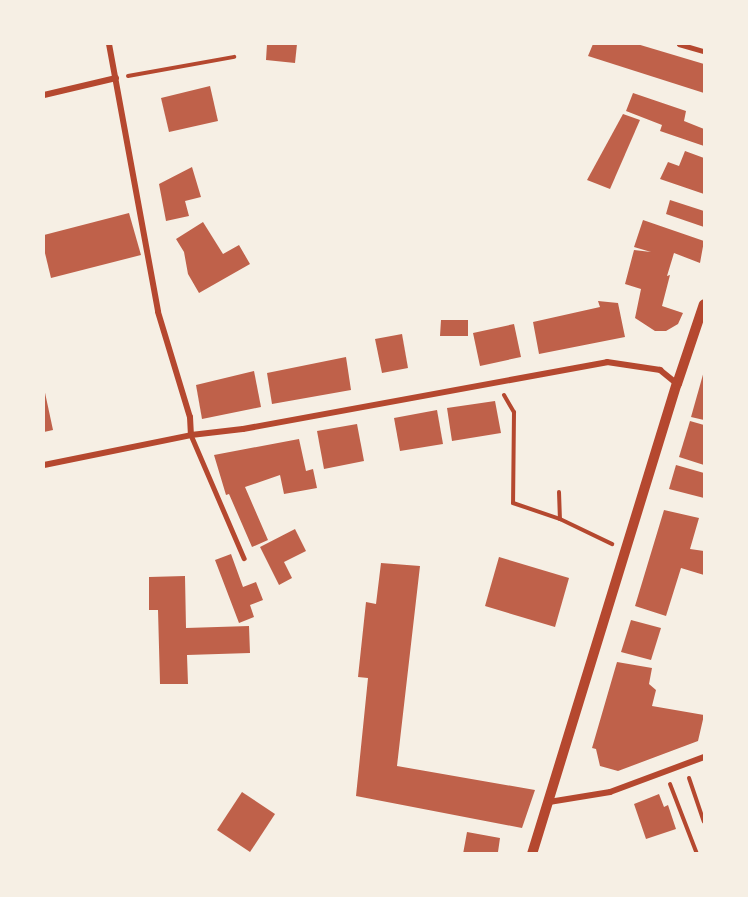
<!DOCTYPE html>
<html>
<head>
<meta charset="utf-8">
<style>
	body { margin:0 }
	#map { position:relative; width:748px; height:897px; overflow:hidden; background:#f6efe4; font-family:Ubuntu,sans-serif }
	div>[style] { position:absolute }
	.building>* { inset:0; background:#bf614a }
	.path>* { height:4px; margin:-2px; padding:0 2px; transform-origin:2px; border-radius:2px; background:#b5482f }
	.service>* { height:4.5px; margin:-2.25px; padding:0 2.25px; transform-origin:2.25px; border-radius:2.25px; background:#b5482f }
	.minor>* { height:6px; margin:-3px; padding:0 3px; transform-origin:3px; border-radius:3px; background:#b5482f }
	.tertiary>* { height:10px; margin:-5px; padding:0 5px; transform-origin:5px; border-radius:5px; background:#b5482f }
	span { translate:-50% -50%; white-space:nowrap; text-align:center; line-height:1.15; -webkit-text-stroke:6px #f6efe4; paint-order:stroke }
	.frame { position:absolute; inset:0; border:45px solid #f6efe4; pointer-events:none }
</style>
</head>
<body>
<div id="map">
	<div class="building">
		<div style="clip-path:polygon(267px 44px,297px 44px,295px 63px,266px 60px)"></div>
		<div style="clip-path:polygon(593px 44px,637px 44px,704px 64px,704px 93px,588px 56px)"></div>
		<div style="clip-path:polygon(210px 86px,218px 121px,169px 132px,161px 98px)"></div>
		<div style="clip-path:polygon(633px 93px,686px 111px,684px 121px,704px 129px,704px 146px,660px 131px,662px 125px,626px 111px)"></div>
		<div style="clip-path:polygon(623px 114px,640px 120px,610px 189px,587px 180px)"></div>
		<div style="clip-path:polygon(685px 151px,704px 158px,704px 194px,660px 179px,668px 162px,679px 166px)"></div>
		<div style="clip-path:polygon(192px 167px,201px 197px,185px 201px,189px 216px,166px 221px,159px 184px)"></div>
		<div style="clip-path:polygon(670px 200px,704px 211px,704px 227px,666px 214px)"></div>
		<div style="clip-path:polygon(129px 213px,141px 255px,51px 278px,44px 249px,44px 235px)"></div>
		<div style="clip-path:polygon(643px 220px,704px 241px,700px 263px,674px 253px,667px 276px,670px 275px,662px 306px,683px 313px,678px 324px,666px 331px,655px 331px,635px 318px,641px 289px,625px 284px,634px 250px,651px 252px,634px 247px)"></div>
		<div style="clip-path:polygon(203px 222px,223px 254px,239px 245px,250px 264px,199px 293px,188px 274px,184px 252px,176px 239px)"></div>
		<div style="clip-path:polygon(598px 301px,618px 303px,625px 337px,539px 354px,533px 322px,600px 307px)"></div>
		<div style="clip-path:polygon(441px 320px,468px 320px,468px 336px,440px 336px)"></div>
		<div style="clip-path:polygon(514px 324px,521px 357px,480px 366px,473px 333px)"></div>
		<div style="clip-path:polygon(402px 334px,408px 368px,382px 373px,375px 339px)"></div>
		<div style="clip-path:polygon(346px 357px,351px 390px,272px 404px,267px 373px)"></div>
		<div style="clip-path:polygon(254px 371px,261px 407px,202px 419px,196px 385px)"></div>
		<div style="clip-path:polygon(704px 371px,704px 420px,691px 417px)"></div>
		<div style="clip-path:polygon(44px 388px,53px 430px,44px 432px)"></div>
		<div style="clip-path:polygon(495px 401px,501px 433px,452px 441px,447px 408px)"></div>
		<div style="clip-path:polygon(437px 410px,443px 444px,400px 451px,394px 418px)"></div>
		<div style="clip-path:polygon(690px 421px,704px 425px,704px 465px,679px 457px)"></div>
		<div style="clip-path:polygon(357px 424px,364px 461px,324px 469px,317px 431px)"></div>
		<div style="clip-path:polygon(299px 439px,306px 471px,313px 469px,317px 488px,284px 494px,280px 475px,245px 487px,268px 540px,252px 547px,229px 494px,226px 495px,214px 455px)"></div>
		<div style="clip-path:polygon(676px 465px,704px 473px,704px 498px,669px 489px)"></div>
		<div style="clip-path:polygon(664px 510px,699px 518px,690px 549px,704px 551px,704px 575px,681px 568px,666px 616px,635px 606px)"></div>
		<div style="clip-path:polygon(295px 529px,306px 551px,284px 562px,292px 578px,279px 585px,260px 547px)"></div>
		<div style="clip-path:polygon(231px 554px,243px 587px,256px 582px,263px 600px,250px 605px,254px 617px,239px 623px,215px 560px)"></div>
		<div style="clip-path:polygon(499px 557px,569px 578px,555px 627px,485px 606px)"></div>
		<div style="clip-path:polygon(381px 563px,420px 566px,397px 766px,535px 790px,522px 828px,356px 796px,368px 678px,358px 677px,366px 602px,376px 604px)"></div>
		<div style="clip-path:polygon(185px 576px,186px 628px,249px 626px,250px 653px,187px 655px,188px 684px,160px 684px,158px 610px,149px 610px,149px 577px)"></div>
		<div style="clip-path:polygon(631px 620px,661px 628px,651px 660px,621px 652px)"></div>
		<div style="clip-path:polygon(617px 662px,652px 668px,649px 684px,656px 690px,652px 706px,704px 715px,698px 741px,618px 771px,600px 766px,596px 749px,592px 748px)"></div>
		<div style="clip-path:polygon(242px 792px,275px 814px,250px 852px,217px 830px)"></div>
		<div style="clip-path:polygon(659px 794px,664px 807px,668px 805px,676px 829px,646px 839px,634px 804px)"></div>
		<div style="clip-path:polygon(467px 832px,500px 838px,498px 852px,502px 854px,463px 854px)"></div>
	</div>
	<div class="path">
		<div style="left:128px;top:76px;width:108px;rotate:-10.2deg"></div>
		<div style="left:504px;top:395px;width:20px;rotate:60deg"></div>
		<div style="left:514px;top:412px;width:91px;rotate:90.6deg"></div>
		<div style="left:513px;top:503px;width:50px;rotate:18.8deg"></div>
		<div style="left:560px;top:519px;width:58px;rotate:25.7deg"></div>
		<div style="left:559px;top:492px;width:27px;rotate:88deg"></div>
		<div style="left:689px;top:778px;width:46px;rotate:71.2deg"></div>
		<div style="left:670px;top:784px;width:75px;rotate:68.9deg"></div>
	</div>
	<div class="service">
		<div style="left:679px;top:44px;width:26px;rotate:16deg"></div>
		<div style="left:191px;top:435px;width:134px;rotate:66.7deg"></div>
	</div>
	<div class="minor">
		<div style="left:109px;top:44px;width:272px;rotate:79.6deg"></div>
		<div style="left:158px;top:312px;width:110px;rotate:73.1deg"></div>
		<div style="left:190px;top:417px;width:18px;rotate:87deg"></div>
		<div style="left:44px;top:95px;width:74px;rotate:-13.3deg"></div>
		<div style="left:44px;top:465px;width:150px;rotate:-11.5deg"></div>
		<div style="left:191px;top:435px;width:52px;rotate:-6.6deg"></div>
		<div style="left:243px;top:429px;width:370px;rotate:-10.4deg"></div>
		<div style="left:607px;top:362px;width:54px;rotate:8.6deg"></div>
		<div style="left:660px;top:370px;width:22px;rotate:39deg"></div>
		<div style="left:549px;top:802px;width:62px;rotate:-9.3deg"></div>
		<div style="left:610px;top:792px;width:100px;rotate:-20.4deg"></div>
	</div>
	<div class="tertiary">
		<div style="left:532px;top:854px;width:492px;rotate:-72.9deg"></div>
		<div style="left:677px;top:384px;width:84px;rotate:-71.4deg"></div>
	</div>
	<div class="frame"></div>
</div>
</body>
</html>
